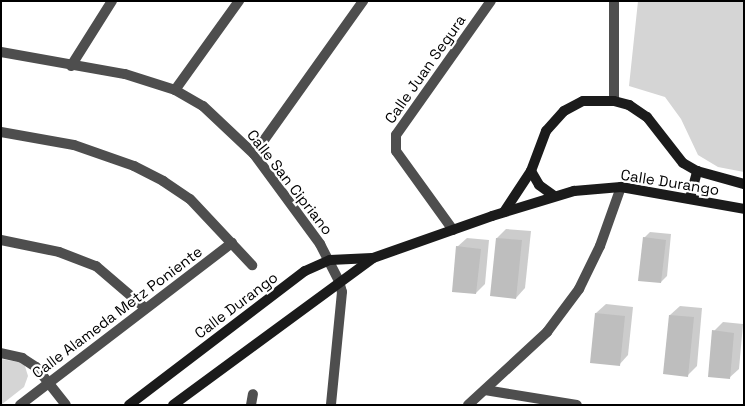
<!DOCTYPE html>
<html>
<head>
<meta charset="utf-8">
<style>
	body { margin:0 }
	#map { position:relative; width:745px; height:406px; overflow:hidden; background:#fff; font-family:"Space Grotesk",sans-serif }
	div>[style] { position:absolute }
	.green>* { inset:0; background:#d5d5d5 }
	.shadow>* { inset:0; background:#0003 }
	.building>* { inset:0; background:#bebebe }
	.minor>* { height:10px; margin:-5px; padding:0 5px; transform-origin:5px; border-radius:5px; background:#4e4e4e }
	.tertiary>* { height:10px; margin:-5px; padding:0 5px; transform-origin:5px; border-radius:5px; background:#4e4e4e }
	.secondary>* { height:10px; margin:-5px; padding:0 5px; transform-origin:5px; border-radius:5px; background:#1b1b1b }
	span { translate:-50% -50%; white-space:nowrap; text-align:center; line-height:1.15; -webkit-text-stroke:4.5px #fff; paint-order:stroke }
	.street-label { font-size:15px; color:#000 }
	.frame { position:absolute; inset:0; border:2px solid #000; pointer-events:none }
</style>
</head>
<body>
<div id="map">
	<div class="green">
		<div style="clip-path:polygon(638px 1px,744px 1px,744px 172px,718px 167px,698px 155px,681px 119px,665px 97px,629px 86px)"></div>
		<div style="clip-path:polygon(1px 359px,24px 363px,28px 376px,24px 387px,1px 405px)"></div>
	</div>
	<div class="shadow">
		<div style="clip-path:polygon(506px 229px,531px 231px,525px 288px,516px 298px,497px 238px)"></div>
		<div style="clip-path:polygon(650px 232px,671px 234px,667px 276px,661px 282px,644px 238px)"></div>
		<div style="clip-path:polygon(467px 238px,489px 240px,485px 284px,476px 293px,457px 247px)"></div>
		<div style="clip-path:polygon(606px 304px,633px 307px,628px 355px,619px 365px,596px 313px)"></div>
		<div style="clip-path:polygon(680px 306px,702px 308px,697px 366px,687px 376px,670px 315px)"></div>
		<div style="clip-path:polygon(723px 322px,743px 324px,739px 369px,729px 378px,714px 331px)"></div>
	</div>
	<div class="building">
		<div style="clip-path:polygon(643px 237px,666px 240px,661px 283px,638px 281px)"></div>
		<div style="clip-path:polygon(496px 238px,522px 240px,516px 299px,490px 296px)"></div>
		<div style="clip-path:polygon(456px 246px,481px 249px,476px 294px,452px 292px)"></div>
		<div style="clip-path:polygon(595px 313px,625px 316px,620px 366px,590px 363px)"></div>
		<div style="clip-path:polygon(669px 315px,694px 317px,688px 377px,663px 374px)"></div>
		<div style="clip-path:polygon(712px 330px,734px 333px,730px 379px,708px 377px)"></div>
	</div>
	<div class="minor">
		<div style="left:71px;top:66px;width:77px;rotate:-57.8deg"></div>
		<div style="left:175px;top:90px;width:110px;rotate:-54.3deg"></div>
		<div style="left:1px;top:132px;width:74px;rotate:10.1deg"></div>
		<div style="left:74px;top:145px;width:64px;rotate:19.3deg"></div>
		<div style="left:134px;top:166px;width:33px;rotate:27deg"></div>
		<div style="left:163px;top:181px;width:32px;rotate:34deg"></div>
		<div style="left:190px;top:199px;width:91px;rotate:46.8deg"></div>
		<div style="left:254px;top:154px;width:188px;rotate:-54.5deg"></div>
		<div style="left:453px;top:230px;width:97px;rotate:-125.8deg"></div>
		<div style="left:396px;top:151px;width:16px;rotate:-90deg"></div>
		<div style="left:396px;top:135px;width:164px;rotate:-54.7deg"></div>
		<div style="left:1px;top:240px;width:59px;rotate:11.7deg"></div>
		<div style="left:59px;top:252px;width:40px;rotate:21deg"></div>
		<div style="left:96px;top:266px;width:65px;rotate:40.6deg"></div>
		<div style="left:1px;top:353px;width:22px;rotate:13deg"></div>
		<div style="left:22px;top:358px;width:17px;rotate:33deg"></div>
		<div style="left:36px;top:367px;width:48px;rotate:51.7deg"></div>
		<div style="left:485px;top:390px;width:93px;rotate:9.3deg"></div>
		<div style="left:20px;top:405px;width:267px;rotate:-37.4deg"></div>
		<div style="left:251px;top:405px;width:11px;rotate:-80deg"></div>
		<div style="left:468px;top:405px;width:108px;rotate:-42.7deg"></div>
		<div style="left:547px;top:332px;width:54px;rotate:-53.3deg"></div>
		<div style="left:579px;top:289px;width:48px;rotate:-64deg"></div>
		<div style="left:600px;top:246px;width:63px;rotate:-70.4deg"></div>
	</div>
	<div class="tertiary">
		<div style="left:1px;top:52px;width:126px;rotate:10.1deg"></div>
		<div style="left:125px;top:74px;width:52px;rotate:17.7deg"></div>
		<div style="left:175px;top:90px;width:32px;rotate:30deg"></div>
		<div style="left:203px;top:106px;width:70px;rotate:43.3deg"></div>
		<div style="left:254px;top:154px;width:112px;rotate:53.7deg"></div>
		<div style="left:320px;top:244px;width:42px;rotate:62.8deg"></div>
		<div style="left:339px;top:281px;width:11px;rotate:75deg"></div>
		<div style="left:342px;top:292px;width:114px;rotate:95.6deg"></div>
		<div style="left:614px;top:101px;width:100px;rotate:-90deg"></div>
	</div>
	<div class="secondary">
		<div style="left:531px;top:171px;width:16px;rotate:60deg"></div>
		<div style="left:539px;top:185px;width:19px;rotate:36deg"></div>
		<div style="left:690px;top:198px;width:28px;rotate:-75deg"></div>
		<div style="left:504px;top:212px;width:49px;rotate:-56.6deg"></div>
		<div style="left:531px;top:171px;width:43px;rotate:-69.4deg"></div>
		<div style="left:546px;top:131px;width:27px;rotate:-48deg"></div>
		<div style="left:564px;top:111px;width:21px;rotate:-28deg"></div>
		<div style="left:583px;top:101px;width:31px"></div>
		<div style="left:614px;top:101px;width:16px;rotate:15deg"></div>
		<div style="left:629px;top:105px;width:22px;rotate:34deg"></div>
		<div style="left:647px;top:117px;width:58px;rotate:52deg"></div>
		<div style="left:683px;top:163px;width:16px;rotate:30deg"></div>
		<div style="left:697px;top:171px;width:49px;rotate:15.5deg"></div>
		<div style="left:129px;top:405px;width:221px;rotate:-37.3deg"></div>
		<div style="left:305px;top:271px;width:27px;rotate:-24deg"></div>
		<div style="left:330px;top:260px;width:42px;rotate:-2.7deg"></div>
		<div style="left:173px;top:405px;width:248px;rotate:-36.3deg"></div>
		<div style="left:373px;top:258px;width:126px;rotate:-19.4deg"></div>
		<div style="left:492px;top:216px;width:86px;rotate:-17deg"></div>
		<div style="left:574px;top:191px;width:47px;rotate:-4.9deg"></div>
		<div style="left:621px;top:187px;width:125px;rotate:10.1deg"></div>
	</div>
	<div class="street-label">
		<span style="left:425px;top:69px;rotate:-55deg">Calle Juan Segura</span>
		<span style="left:290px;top:182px;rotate:52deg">Calle San Cipriano</span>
		<span style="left:670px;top:182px;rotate:9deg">Calle Durango</span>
		<span style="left:236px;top:305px;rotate:-37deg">Calle Durango</span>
		<span style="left:117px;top:312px;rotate:-37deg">Calle Alameda Metz Poniente</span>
	</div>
	<div class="frame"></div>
</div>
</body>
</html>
